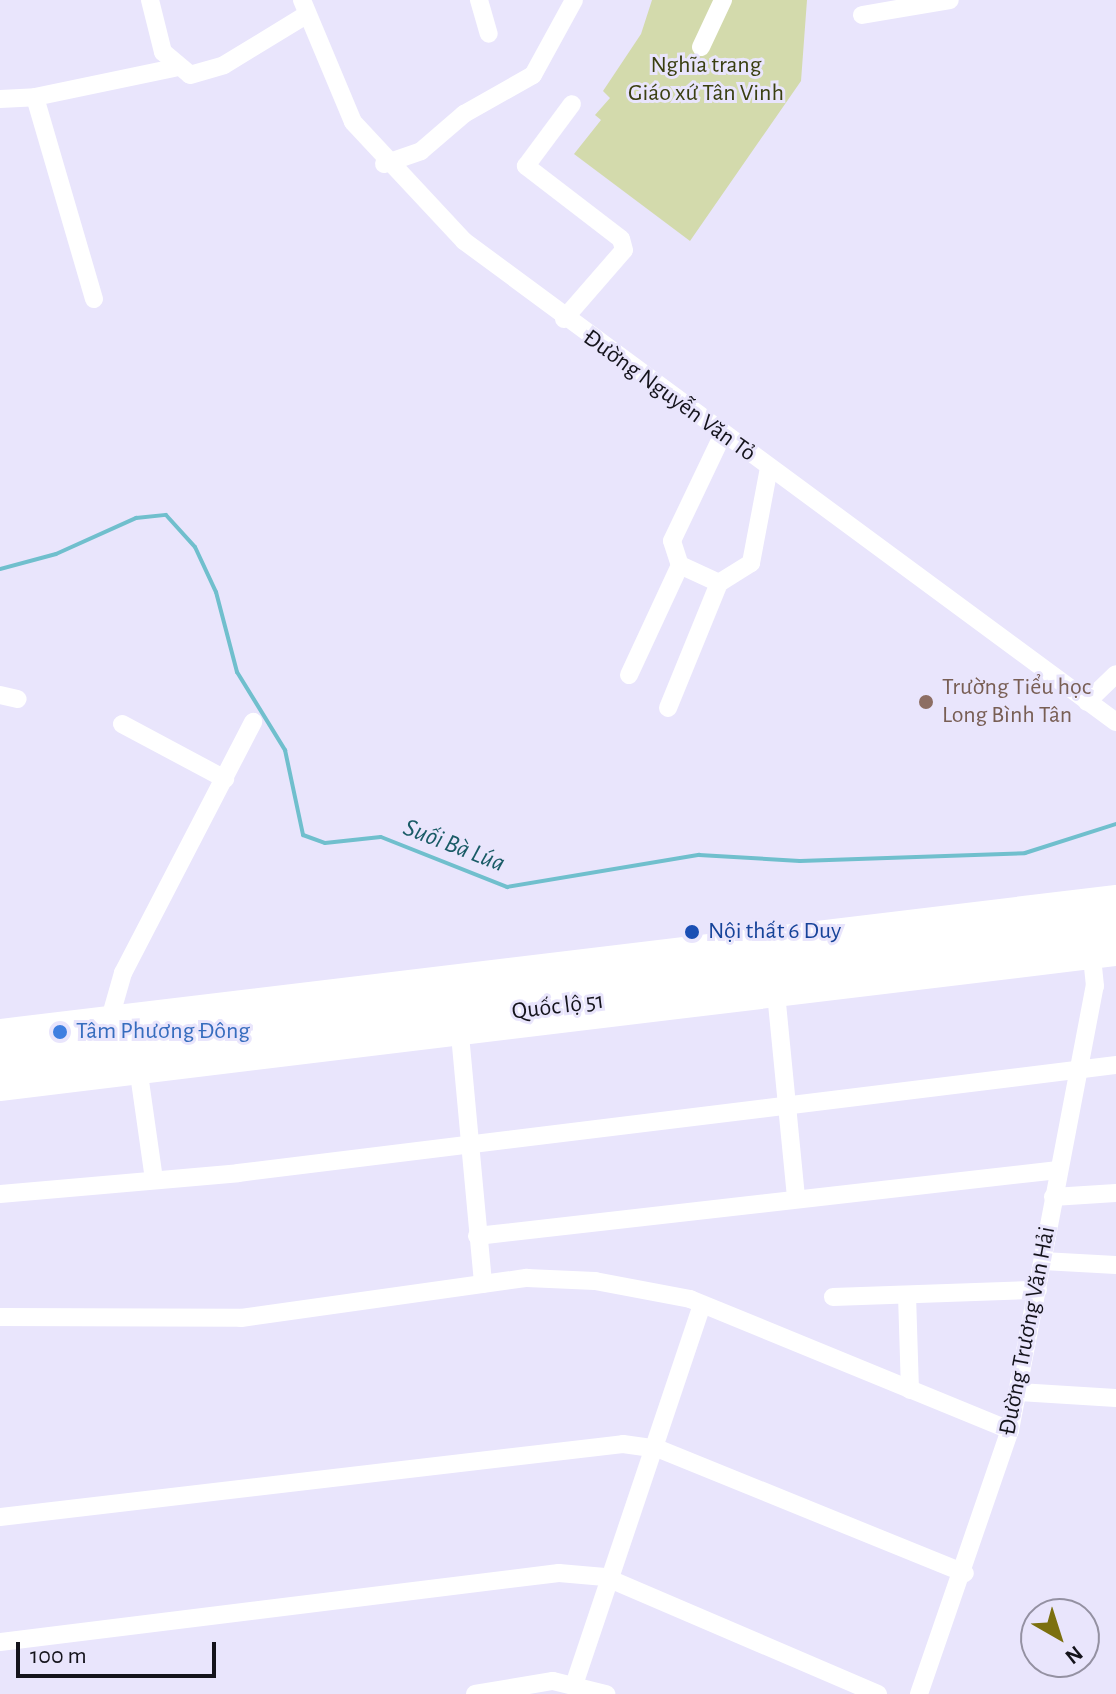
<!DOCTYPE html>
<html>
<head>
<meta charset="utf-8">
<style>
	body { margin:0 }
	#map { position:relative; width:1116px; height:1694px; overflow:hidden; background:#e9e5fc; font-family:"Alegreya Sans",sans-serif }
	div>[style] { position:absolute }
	.green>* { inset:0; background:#d3daac }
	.stream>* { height:4px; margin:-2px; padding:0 2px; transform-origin:2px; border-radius:2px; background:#70bfcd }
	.minor>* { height:18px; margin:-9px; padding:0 9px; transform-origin:9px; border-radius:9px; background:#fff }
	.major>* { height:22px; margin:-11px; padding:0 11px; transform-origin:11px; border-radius:11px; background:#fff }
	.highway>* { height:26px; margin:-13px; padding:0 13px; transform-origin:13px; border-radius:13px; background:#fff }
	.dots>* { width:22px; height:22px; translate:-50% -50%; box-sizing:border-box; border:4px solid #e9e5fc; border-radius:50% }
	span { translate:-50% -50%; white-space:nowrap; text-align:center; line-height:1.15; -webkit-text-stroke:6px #e9e5fc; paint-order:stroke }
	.park-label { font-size:24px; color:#3a3f11 }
	.street-label { font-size:24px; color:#14131b }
	.education-label { font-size:24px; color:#785e54 }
	.left { translate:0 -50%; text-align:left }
	.transit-label { font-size:24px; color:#164399 }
	.shop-label { font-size:24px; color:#366cbe }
	.water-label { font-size:26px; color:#195b66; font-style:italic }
	.north { position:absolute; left:1020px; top:1598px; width:80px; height:80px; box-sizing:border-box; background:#e9e5fc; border:2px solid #9491a2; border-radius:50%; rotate:141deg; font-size:22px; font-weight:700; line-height:32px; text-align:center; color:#14131b }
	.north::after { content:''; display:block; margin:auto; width:28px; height:36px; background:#7c700f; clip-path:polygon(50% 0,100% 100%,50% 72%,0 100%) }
	.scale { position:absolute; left:16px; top:1642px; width:200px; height:36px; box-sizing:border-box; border:4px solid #14131b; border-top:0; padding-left:10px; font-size:24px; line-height:28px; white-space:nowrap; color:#14131b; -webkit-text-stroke:6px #e9e5fc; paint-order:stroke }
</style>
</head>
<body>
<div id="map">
	<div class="green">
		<div style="clip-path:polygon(652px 0,807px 0,801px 81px,690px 241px,574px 154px,601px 120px,595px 115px,610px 98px,603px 91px,641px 34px)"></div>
	</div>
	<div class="stream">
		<div style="left:0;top:569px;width:58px;rotate:-15deg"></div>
		<div style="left:56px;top:554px;width:88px;rotate:-24.2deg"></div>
		<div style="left:136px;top:518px;width:30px;rotate:-6deg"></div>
		<div style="left:166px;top:515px;width:43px;rotate:47.8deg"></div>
		<div style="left:195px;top:547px;width:50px;rotate:65deg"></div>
		<div style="left:216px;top:592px;width:83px;rotate:75.3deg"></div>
		<div style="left:237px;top:672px;width:92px;rotate:58.4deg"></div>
		<div style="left:285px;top:750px;width:87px;rotate:78deg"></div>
		<div style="left:303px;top:835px;width:23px;rotate:20deg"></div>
		<div style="left:325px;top:843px;width:56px;rotate:-6.1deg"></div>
		<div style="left:381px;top:837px;width:136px;rotate:21.6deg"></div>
		<div style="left:507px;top:887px;width:195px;rotate:-9.5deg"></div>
		<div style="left:699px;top:855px;width:101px;rotate:3.4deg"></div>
		<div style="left:800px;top:861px;width:225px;rotate:-2deg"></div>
		<div style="left:1025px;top:853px;width:96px;rotate:-17.7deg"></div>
	</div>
	<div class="minor">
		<div style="left:150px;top:0;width:54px;rotate:76deg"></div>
		<div style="left:163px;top:52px;width:35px;rotate:40deg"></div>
		<div style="left:190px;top:75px;width:35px;rotate:-16deg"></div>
		<div style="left:224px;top:65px;width:96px;rotate:-31.4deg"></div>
		<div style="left:302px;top:0;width:132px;rotate:67.3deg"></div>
		<div style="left:353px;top:122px;width:163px;rotate:47deg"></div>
		<div style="left:464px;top:241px;width:810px;rotate:36.42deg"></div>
		<div style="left:479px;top:0;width:35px;rotate:74deg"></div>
		<div style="left:862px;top:15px;width:89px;rotate:-9.7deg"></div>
		<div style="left:701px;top:47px;width:52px;rotate:-64.9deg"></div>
		<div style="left:0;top:99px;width:35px;rotate:-3deg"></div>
		<div style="left:384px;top:164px;width:39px;rotate:-19deg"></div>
		<div style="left:421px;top:151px;width:57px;rotate:-40.7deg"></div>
		<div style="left:464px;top:114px;width:79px;rotate:-29.5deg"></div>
		<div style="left:533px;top:75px;width:85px;rotate:-61.3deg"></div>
		<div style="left:94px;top:299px;width:210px;rotate:-106.3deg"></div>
		<div style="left:35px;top:97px;width:142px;rotate:-11.8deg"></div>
		<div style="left:564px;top:319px;width:91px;rotate:-49deg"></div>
		<div style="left:624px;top:250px;width:11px;rotate:-105deg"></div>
		<div style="left:621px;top:239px;width:120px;rotate:-142.5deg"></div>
		<div style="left:526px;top:166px;width:77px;rotate:-53.4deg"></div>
		<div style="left:722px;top:436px;width:116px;rotate:115.5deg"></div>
		<div style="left:672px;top:541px;width:25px;rotate:72deg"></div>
		<div style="left:680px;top:565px;width:43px;rotate:24.8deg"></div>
		<div style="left:719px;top:583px;width:38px;rotate:-32deg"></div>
		<div style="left:751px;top:563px;width:97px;rotate:-79.3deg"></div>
		<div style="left:629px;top:675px;width:121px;rotate:-65.1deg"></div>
		<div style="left:0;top:695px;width:18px;rotate:13deg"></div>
		<div style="left:1087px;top:702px;width:40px;rotate:-44deg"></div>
		<div style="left:668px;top:708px;width:135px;rotate:-67.8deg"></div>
		<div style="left:122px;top:724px;width:117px;rotate:28.1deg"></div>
		<div style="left:775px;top:983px;width:217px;rotate:84.4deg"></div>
		<div style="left:459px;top:1024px;width:261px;rotate:84.7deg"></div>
		<div style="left:107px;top:1029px;width:58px;rotate:-74.1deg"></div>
		<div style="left:123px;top:973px;width:283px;rotate:-62.6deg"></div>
		<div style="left:137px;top:1060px;width:121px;rotate:81.9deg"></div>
		<div style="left:0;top:1194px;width:239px;rotate:-5deg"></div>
		<div style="left:238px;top:1173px;width:885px;rotate:-7.01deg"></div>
		<div style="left:1053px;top:1197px;width:63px;rotate:-3.6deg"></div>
		<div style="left:477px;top:1236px;width:585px;rotate:-6.48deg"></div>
		<div style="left:1043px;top:1261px;width:73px;rotate:3.1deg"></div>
		<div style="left:907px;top:1295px;width:95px;rotate:88.2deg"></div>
		<div style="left:833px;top:1297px;width:205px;rotate:-2deg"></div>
		<div style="left:0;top:1317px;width:241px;rotate:0.2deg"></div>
		<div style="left:241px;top:1318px;width:289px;rotate:-8deg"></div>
		<div style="left:527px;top:1278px;width:68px;rotate:2.5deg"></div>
		<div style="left:595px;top:1281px;width:97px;rotate:10.7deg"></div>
		<div style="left:690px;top:1299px;width:346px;rotate:22.3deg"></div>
		<div style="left:1019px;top:1392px;width:97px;rotate:3.5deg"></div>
		<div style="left:0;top:1517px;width:627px;rotate:-6.68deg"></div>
		<div style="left:623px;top:1444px;width:36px;rotate:8deg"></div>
		<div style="left:659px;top:1449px;width:330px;rotate:22.1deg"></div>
		<div style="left:0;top:1642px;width:563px;rotate:-7.04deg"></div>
		<div style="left:559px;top:1573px;width:46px;rotate:5deg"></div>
		<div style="left:605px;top:1577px;width:297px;rotate:23.2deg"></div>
		<div style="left:575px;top:1682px;width:398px;rotate:-71.4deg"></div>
		<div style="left:475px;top:1694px;width:79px;rotate:-9.5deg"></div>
		<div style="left:553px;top:1681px;width:55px;rotate:13.8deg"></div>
		<div style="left:919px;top:1694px;width:279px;rotate:-71deg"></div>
		<div style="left:1010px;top:1430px;width:452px;rotate:-79.2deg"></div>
		<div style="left:1095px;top:986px;width:28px;rotate:-96deg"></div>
	</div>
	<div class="major">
		<div style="left:0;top:1030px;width:1124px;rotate:-6.85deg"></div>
		<div style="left:0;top:1090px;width:1124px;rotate:-6.9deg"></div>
	</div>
	<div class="highway">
		<div style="left:0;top:1048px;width:1124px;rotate:-6.85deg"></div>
		<div style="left:0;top:1073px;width:1124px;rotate:-6.9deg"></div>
	</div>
	<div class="dots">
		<div style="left:926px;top:702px;background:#8d6e63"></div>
		<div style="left:692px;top:932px;background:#1a4fb4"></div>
		<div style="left:60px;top:1032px;background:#3f7fe0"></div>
	</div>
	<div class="park-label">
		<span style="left:706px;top:80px">Nghĩa trang<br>Giáo xứ Tân Vinh</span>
	</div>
	<div class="street-label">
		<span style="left:669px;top:396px;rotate:36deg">Đường Nguyễn Văn Tỏ</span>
		<span style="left:558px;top:1007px;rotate:-7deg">Quốc lộ 51</span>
		<span style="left:1028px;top:1331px;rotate:-79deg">Đường Trương Văn Hải</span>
	</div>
	<div class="education-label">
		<span class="left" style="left:942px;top:702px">Trường Tiểu học<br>Long Bình Tân</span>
	</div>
	<div class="transit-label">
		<span class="left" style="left:708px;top:932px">Nội thất 6 Duy</span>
	</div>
	<div class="shop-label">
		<span class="left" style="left:76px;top:1032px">Tâm Phương Đông</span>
	</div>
	<div class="water-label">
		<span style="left:454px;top:846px;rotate:21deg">Suối Bà Lúa</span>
	</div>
	<div class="north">N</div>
	<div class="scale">100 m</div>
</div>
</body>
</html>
